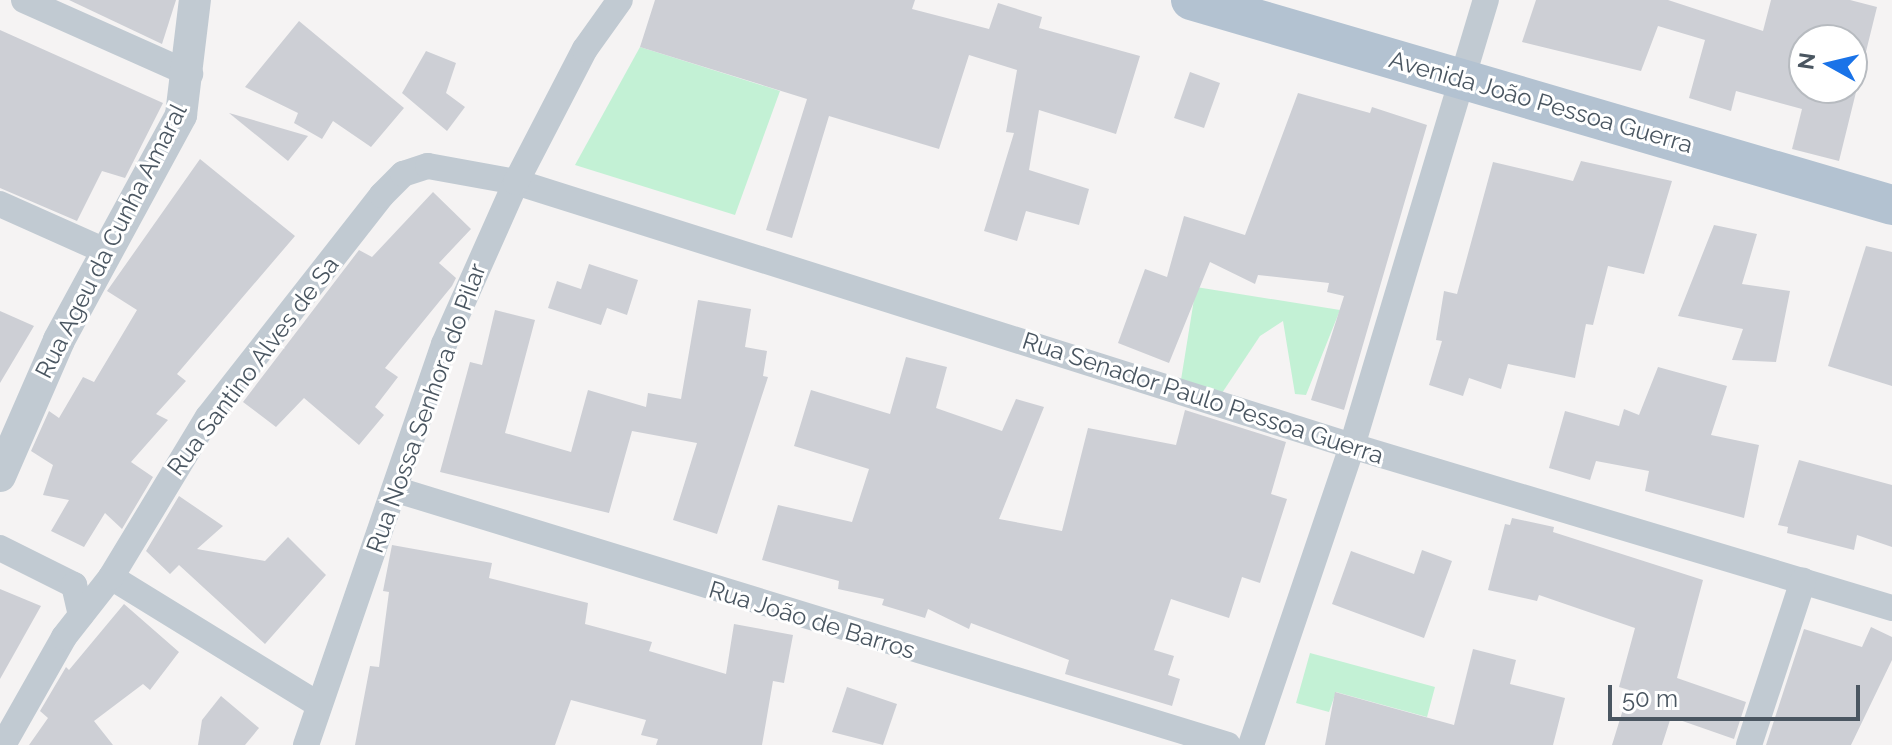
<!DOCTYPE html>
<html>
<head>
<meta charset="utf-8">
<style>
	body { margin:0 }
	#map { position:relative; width:1892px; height:745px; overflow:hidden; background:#f5f3f3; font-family:Raleway,sans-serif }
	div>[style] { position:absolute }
	.green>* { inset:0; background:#c3f1d5 }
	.building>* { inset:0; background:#cdcfd5 }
	.minor>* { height:26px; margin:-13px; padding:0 13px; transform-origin:13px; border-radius:13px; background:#c1cad2 }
	.tertiary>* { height:32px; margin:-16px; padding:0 16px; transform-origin:16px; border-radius:16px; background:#c1cad2 }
	.primary>* { height:40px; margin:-20px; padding:0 20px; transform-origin:20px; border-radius:20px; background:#b3c2d1 }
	span { translate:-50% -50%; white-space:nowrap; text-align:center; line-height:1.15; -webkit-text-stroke:6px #fff; paint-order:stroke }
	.street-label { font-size:24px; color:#4a5661 }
	.north { position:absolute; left:1788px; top:24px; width:80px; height:80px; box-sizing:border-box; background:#fff; border:2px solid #b7bbc0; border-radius:50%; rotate:278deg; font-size:22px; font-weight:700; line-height:32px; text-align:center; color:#4a5661 }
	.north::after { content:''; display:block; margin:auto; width:28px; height:36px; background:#1a73e8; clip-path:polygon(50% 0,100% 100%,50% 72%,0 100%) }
	.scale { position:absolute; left:1608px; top:685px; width:252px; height:36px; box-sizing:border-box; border:4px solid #4a5661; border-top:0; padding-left:10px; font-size:24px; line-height:28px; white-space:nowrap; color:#4a5661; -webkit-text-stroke:6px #fff; paint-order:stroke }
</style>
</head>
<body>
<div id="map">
	<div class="green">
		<div style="clip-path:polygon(640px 47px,780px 91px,735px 215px,575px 165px)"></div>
		<div style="clip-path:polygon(1196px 287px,1340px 310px,1306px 395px,1295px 394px,1283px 321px,1260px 336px,1222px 393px,1180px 386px)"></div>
		<div style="clip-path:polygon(1310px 653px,1435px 687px,1427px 717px,1336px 692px,1329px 712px,1296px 703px)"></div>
	</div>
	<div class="building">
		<div style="clip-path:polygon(69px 0,176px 0,162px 44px)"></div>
		<div style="clip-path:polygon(655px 0,915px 0,912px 9px,989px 29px,998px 3px,1042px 17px,1039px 28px,1140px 56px,1116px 134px,1039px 110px,1029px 170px,1089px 189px,1079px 225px,1026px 211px,1017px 241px,984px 231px,1014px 133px,1006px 132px,1017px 70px,969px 55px,939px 149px,829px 116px,792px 238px,766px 230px,807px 99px,640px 47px)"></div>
		<div style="clip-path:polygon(evenodd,1536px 0,1668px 0,1763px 31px,1771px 0,1850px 0,1877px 7px,1839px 161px,1792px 149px,1802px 109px,1736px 91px,1731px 111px,1689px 98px,1705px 40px,1658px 26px,1641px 71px,1522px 42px,1536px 0,1804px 40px,1852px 40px,1852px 88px,1804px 88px,1804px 40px)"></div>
		<div style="clip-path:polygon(299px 21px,404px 108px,371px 147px,333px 121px,322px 139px,294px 123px,298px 113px,245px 87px)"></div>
		<div style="clip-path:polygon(0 30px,163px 103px,125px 178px,102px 171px,77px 221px,0 188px)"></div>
		<div style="clip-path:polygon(426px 51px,456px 63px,446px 93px,465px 107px,447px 131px,402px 93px)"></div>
		<div style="clip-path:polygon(1190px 72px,1220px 83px,1204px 128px,1174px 118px)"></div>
		<div style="clip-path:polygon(1298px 93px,1370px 113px,1372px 107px,1427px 125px,1344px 410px,1311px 400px,1344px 296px,1327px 292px,1329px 283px,1258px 275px,1255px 284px,1210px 262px,1169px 363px,1118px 343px,1145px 269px,1167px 277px,1184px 216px,1245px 235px)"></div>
		<div style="clip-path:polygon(229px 113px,308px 136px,288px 161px)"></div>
		<div style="clip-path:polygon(200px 159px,295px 236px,177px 374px,186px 381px,156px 414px,168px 420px,131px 462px,153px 477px,122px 529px,105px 513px,84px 547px,51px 531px,69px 500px,43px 495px,53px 465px,31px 451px,49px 411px,59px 418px,83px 377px,94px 382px,137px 310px,107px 291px)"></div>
		<div style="clip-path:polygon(1581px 161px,1672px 181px,1644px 274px,1608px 266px,1593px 325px,1586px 324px,1575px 378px,1508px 364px,1501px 389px,1469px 378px,1463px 396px,1429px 385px,1442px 341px,1436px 340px,1444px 291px,1457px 294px,1493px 162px,1573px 181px)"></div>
		<div style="clip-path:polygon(433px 192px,471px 229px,439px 263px,456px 278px,452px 286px,385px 368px,398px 377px,375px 407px,384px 415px,359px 445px,304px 398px,276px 427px,243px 402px,359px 250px,372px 257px)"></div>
		<div style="clip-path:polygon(1714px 225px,1757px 234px,1742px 284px,1790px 291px,1776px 362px,1732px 360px,1743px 329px,1678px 316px)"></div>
		<div style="clip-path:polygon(1866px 246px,1892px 252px,1892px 386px,1828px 366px)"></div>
		<div style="clip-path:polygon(589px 264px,638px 280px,627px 315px,607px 308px,601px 325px,548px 308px,557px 281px,581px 289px)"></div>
		<div style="clip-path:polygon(698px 300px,751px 309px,745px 347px,767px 351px,763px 376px,768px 377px,717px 534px,673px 520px,697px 443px,632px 431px,609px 513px,440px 472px,470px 362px,482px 365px,495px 310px,535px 320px,505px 433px,571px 452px,588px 390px,646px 407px,648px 393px,681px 399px)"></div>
		<div style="clip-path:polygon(0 311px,34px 326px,0 383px)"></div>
		<div style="clip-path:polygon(906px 357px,947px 367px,936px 408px,1002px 431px,1016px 399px,1044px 407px,999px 519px,1062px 531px,1088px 428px,1176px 445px,1185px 410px,1286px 442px,1271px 494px,1287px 499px,1260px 583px,1242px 577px,1229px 618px,1171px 599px,1154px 650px,1174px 656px,1168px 675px,1180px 679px,1172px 706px,1065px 674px,1069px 660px,971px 623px,969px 629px,928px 609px,925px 618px,882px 605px,884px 599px,838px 589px,839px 581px,762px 560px,778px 505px,852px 522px,869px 469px,794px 446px,811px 390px,890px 414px)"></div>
		<div style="clip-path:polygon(1658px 367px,1727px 386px,1711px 435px,1759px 445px,1744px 518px,1645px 491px,1649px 471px,1596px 461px,1590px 480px,1549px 468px,1565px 411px,1619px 426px,1624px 409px,1639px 415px)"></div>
		<div style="clip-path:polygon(1799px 460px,1892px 485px,1892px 547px,1857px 535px,1854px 550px,1787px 533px,1788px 527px,1778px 525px)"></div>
		<div style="clip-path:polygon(179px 496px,223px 526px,197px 549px,265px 561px,288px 537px,326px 575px,265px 644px,179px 565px,170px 574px,146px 551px)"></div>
		<div style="clip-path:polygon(1512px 518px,1554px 527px,1553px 532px,1703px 580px,1677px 678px,1746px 702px,1734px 739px,1671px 717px,1662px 745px,1612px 745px,1629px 690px,1619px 687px,1635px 628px,1539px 595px,1537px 601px,1488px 590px,1505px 524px,1510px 525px)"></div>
		<div style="clip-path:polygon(392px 545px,492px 563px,489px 578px,588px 603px,585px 624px,652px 642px,649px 651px,726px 674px,734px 624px,793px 635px,784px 683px,773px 681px,762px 745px,656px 745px,658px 739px,641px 735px,646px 720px,571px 700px,555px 745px,355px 745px,370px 666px,379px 667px,389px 592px,383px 591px)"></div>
		<div style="clip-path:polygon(1422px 550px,1452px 561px,1424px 638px,1332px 604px,1351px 551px,1414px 574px)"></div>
		<div style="clip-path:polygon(0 589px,41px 606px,0 679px)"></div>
		<div style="clip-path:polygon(124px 604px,179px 652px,150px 690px,143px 684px,94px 721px,113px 745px,29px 745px,48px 718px,40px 711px,66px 667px,69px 670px)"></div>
		<div style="clip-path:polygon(1871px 627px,1892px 637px,1892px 660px,1851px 745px,1766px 745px,1804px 629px,1862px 647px)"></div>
		<div style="clip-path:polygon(1473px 649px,1516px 660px,1510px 684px,1565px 698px,1553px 745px,1325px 745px,1335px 692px,1454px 725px)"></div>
		<div style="clip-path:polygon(847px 687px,897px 704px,883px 745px,832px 732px)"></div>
		<div style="clip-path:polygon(221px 696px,259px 728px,245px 745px,198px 745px,202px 720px)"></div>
	</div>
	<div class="minor">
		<div style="left:24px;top:0;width:182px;rotate:24deg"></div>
		<div style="left:0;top:204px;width:115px;rotate:24.1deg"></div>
		<div style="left:397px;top:490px;width:869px;rotate:17.06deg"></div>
		<div style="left:0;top:548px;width:83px;rotate:26.6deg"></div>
		<div style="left:74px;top:585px;width:31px;rotate:77deg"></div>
		<div style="left:111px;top:577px;width:241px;rotate:31.6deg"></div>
		<div style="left:3px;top:745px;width:124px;rotate:-60.5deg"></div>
		<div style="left:64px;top:637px;width:76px;rotate:-51.9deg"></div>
		<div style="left:111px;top:577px;width:187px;rotate:-58.8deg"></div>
		<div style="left:208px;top:417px;width:282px;rotate:-51.9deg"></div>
		<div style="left:382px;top:195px;width:30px;rotate:-45deg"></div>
		<div style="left:403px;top:174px;width:26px;rotate:-18deg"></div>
		<div style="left:428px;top:166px;width:89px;rotate:10.3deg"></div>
		<div style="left:516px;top:182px;width:877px;rotate:17.53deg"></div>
		<div style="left:1352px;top:446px;width:564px;rotate:16.7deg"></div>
		<div style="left:306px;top:745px;width:424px;rotate:-71deg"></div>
		<div style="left:444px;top:344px;width:177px;rotate:-66deg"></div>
		<div style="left:516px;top:182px;width:150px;rotate:-62.6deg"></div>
		<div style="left:585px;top:49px;width:60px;rotate:-54.5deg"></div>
		<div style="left:1251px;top:745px;width:316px;rotate:-71.3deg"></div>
		<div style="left:1352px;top:446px;width:466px;rotate:-73.3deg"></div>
		<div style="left:1749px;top:745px;width:173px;rotate:-71.8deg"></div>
	</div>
	<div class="tertiary">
		<div style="left:0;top:476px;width:148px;rotate:-66.5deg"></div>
		<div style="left:59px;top:340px;width:256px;rotate:-61.5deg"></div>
		<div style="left:181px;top:115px;width:116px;rotate:-83.1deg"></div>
	</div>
	<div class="primary">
		<div style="left:1191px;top:0;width:730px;rotate:16.3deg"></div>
	</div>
	<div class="street-label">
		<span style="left:1541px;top:102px;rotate:16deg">Avenida João Pessoa Guerra</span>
		<span style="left:111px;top:241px;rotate:-63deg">Rua Ageu da Cunha Amaral</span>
		<span style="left:253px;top:366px;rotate:-53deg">Rua Santino Alves de Sa</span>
		<span style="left:1203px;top:398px;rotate:18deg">Rua Senador Paulo Pessoa Guerra</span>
		<span style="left:426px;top:408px;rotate:-70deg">Rua Nossa Senhora do Pilar</span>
		<span style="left:812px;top:620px;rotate:17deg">Rua João de Barros</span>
	</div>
	<div class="north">N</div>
	<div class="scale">50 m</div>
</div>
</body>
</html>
